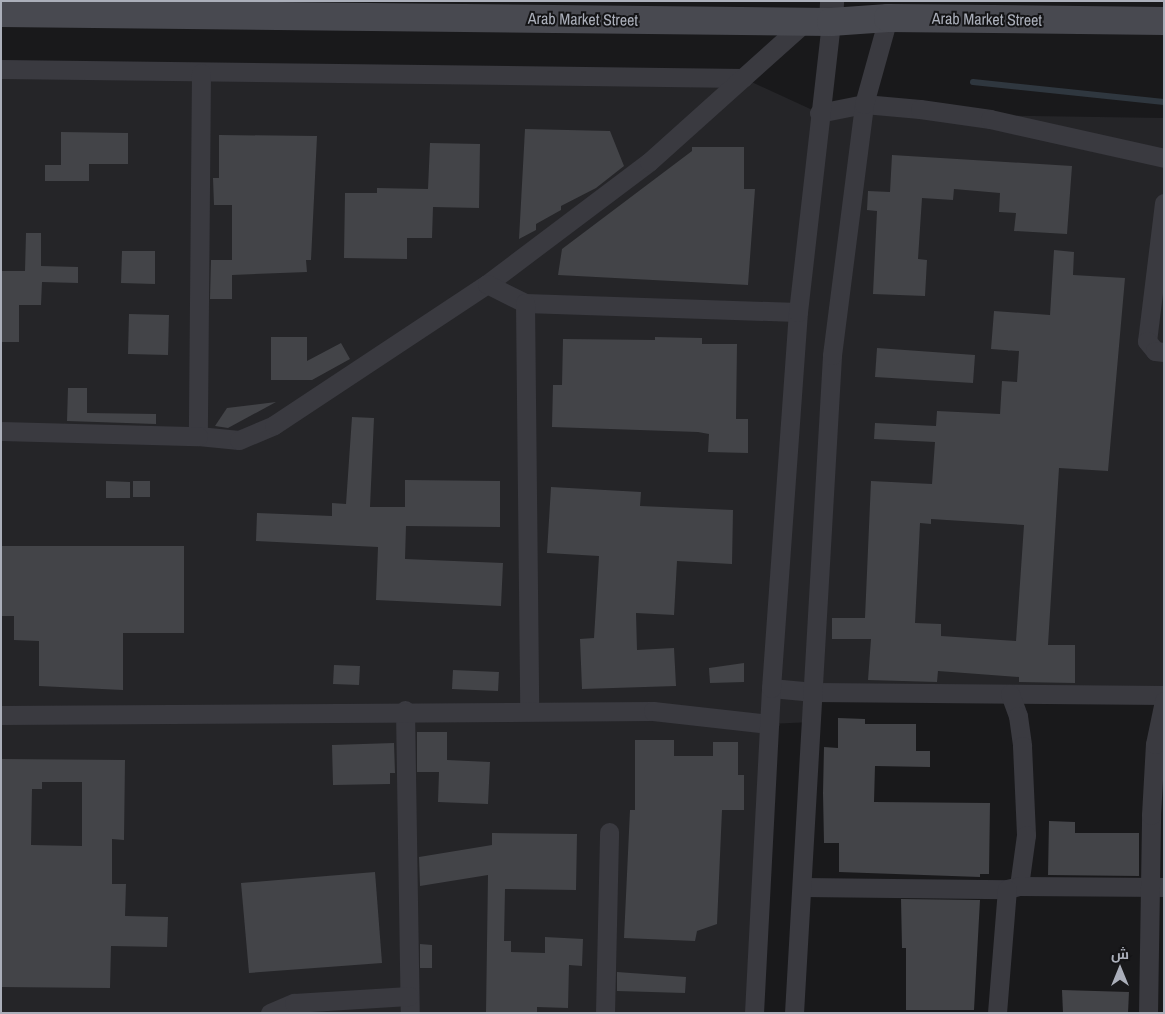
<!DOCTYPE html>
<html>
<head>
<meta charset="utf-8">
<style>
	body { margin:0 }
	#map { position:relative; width:1165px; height:1014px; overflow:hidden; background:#19191b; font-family:"Archivo Narrow",Cairo,sans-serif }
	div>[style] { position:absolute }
	.built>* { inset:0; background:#252528 }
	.stream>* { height:6px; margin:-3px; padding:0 3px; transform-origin:3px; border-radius:3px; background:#2f373f }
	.building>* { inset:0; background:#434448 }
	.minor>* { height:19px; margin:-9.5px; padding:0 9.5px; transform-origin:9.5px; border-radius:9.5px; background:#3a3a40 }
	.tertiary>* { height:24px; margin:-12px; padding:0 12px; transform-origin:12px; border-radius:12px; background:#3a3a40 }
	.secondary>* { height:28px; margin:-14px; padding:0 14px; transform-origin:14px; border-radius:14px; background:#484950 }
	span { translate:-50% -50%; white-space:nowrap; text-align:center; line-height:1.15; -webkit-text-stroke:4px #141416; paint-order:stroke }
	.street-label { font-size:16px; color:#abafba }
	.frame { position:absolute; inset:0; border:2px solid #abafba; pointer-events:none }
	.north { position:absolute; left:1095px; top:944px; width:50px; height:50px; -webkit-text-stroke:4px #141416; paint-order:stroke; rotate:0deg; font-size:14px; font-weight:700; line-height:20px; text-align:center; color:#abafba }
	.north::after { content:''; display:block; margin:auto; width:18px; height:22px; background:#abafba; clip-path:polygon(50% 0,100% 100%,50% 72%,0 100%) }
</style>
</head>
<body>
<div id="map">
	<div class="built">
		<div style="clip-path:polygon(1px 69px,743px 78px,819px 113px,1164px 118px,1164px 695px,814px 692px,812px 722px,769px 724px,754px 1013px,1px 1013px)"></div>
	</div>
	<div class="stream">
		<div style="left:973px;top:82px;width:192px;rotate:6deg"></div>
	</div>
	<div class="building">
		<div style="clip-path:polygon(525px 129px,610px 131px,624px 166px,596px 188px,561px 206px,561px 210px,536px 224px,536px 230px,519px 239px)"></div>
		<div style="clip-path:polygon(61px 132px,128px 133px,128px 164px,89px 164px,89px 181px,45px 181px,45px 165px,61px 165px)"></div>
		<div style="clip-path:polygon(219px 135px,317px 136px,311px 260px,306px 260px,307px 272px,232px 275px,232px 299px,210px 299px,211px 260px,232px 260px,232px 205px,214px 205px,213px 178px,219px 178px)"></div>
		<div style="clip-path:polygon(430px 143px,480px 144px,479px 208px,433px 207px,432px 238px,407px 238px,407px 259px,344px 258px,345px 193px,377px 193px,377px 188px,428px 189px)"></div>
		<div style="clip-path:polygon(692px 147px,744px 147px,744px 189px,755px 189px,748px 285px,558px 275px,562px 249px,692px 151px)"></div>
		<div style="clip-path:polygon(892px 155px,1072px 166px,1067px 234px,1014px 231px,1016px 213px,999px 212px,1000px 193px,954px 189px,953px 200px,922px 198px,918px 259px,927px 260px,925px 296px,873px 294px,877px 211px,867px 210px,868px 191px,890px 192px)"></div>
		<div style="clip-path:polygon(26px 233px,41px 233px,41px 266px,78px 267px,78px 283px,42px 282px,41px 305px,19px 305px,19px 342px,1px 342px,1px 271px,25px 271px)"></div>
		<div style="clip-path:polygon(evenodd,1054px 250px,1074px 252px,1073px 275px,1125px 278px,1108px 471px,1059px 468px,1048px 645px,1075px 645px,1075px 683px,1019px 682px,1019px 677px,938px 671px,937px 682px,868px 680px,871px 639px,832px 639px,832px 618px,865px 618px,871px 481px,932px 484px,935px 442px,874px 439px,875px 423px,936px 426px,937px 411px,1000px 414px,1002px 381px,1017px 382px,1019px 351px,991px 349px,994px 311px,1050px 315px,1054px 250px,931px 519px,1024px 525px,1016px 641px,941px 636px,941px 624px,915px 623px,920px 523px,931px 524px,931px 519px)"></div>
		<div style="clip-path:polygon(122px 251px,155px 251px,155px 284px,121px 283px)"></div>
		<div style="clip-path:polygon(129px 314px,169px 315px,168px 355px,128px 354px)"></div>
		<div style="clip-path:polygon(271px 337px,307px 337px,307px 361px,341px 343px,350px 359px,312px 380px,271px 380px)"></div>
		<div style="clip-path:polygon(655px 337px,702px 338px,702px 344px,737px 344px,736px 419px,748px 419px,748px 453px,708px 452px,709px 434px,698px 432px,552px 427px,553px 385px,562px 385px,563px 339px,655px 340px)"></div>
		<div style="clip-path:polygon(877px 348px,975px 355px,973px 383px,875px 377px)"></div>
		<div style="clip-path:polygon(68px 388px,87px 388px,87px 413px,156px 414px,156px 424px,67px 421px)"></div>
		<div style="clip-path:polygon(276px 402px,228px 428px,215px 426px,227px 408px)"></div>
		<div style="clip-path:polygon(352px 417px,374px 418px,370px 507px,405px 507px,405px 480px,500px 481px,500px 527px,406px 526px,405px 559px,503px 563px,501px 606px,376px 600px,378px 547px,256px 541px,257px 513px,332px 516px,332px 503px,346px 504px)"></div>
		<div style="clip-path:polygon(106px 481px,130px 482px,130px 498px,106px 498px)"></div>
		<div style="clip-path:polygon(133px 481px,150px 481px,150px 497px,133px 497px)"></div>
		<div style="clip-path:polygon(551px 487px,641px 492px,640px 506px,733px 510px,732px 564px,677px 561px,674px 615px,636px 613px,637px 650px,674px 648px,676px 686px,582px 689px,580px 639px,594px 638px,599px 556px,547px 553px)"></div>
		<div style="clip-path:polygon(1px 546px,184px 546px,184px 633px,123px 633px,123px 690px,39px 686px,39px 641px,14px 640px,14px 616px,1px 616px)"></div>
		<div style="clip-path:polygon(744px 663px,744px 682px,710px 683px,709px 668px)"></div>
		<div style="clip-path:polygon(334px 665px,360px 666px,359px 685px,333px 684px)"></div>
		<div style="clip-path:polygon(453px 670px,499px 672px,498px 691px,452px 689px)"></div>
		<div style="clip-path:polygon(838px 718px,865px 719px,865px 724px,916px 724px,916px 751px,930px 751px,930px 767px,875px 766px,874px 802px,990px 803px,989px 874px,980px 874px,980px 877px,839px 872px,839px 843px,824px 843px,823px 793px,824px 747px,838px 748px)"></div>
		<div style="clip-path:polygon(417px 732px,447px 732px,447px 760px,490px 762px,488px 804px,438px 802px,439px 772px,417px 772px)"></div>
		<div style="clip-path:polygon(635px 740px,674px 740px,674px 756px,713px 756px,713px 742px,738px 742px,738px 775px,744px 775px,744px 810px,722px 810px,717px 924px,697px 931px,695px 941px,624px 938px,630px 810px,635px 810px)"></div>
		<div style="clip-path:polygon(394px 743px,395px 773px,390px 773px,390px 784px,333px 785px,332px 745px)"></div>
		<div style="clip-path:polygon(evenodd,1px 759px,125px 760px,124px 840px,112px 839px,112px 884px,126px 884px,125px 916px,168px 917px,167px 947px,111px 946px,110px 988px,1px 987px,1px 759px,42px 782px,82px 782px,82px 846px,31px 845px,32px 789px,42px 789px,42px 782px)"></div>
		<div style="clip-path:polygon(1049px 821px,1075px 822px,1075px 833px,1139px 833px,1139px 876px,1048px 875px)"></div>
		<div style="clip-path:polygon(492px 833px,577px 834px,576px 890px,505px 889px,504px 941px,511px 941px,511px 952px,545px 953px,545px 937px,583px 939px,582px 966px,569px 965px,568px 1008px,537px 1007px,537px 1013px,486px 1013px,488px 875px,420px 886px,419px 857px,492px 845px)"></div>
		<div style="clip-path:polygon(375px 872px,382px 963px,249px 973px,241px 883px)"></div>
		<div style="clip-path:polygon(901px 899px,980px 900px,974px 1010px,906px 1010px,906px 948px,902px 948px)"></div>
		<div style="clip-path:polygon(420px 944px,432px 945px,432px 968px,420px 968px)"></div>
		<div style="clip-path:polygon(617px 972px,686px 977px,685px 993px,617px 991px)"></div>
		<div style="clip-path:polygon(1062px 990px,1129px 992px,1128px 1013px,1063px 1013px)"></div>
	</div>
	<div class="minor">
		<div style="left:1px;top:69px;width:742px;rotate:0.69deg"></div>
		<div style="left:201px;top:73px;width:363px;rotate:90.5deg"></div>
		<div style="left:198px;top:436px;width:41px;rotate:5.6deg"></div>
		<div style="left:239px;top:440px;width:38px;rotate:-23deg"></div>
		<div style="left:274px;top:425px;width:255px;rotate:-33.5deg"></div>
		<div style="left:487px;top:284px;width:203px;rotate:-37deg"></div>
		<div style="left:649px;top:162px;width:211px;rotate:-41.9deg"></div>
		<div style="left:819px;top:113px;width:46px;rotate:-11.3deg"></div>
		<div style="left:864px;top:104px;width:56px;rotate:5.1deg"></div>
		<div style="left:920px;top:109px;width:71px;rotate:8.1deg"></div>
		<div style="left:990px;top:119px;width:178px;rotate:12.6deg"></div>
		<div style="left:1164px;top:203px;width:139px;rotate:97deg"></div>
		<div style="left:1147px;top:341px;width:13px;rotate:51deg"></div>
		<div style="left:1155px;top:351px;width:9px;rotate:6deg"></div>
		<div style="left:487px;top:284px;width:42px;rotate:26.6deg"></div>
		<div style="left:525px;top:303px;width:273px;rotate:1.9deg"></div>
		<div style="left:525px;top:303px;width:407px;rotate:89.4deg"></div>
		<div style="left:1px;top:431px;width:197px;rotate:1.5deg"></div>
		<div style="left:771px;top:688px;width:43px;rotate:5.3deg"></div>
		<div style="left:814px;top:692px;width:350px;rotate:0.5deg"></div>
		<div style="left:1010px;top:694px;width:23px;rotate:70deg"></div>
		<div style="left:1018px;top:716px;width:30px;rotate:82deg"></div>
		<div style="left:1022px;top:746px;width:89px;rotate:87.4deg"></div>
		<div style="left:1026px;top:835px;width:51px;rotate:97.8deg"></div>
		<div style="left:405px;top:710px;width:303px;rotate:89.1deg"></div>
		<div style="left:1px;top:715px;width:652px;rotate:-0.35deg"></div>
		<div style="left:653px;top:711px;width:117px;rotate:6.4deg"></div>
		<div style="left:803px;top:887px;width:204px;rotate:0.6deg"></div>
		<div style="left:1007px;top:889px;width:12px;rotate:-14deg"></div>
		<div style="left:1019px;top:886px;width:145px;rotate:0.4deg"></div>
		<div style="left:270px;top:1013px;width:26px;rotate:-23deg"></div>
		<div style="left:294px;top:1003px;width:115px;rotate:-3.5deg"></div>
		<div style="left:605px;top:1013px;width:181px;rotate:-88.7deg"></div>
		<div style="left:754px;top:1013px;width:325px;rotate:-87deg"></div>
		<div style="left:771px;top:688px;width:377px;rotate:-85.9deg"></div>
		<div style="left:798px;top:312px;width:292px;rotate:-83.5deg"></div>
		<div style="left:794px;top:1013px;width:659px;rotate:-86.69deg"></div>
		<div style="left:832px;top:355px;width:253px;rotate:-82.7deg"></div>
		<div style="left:864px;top:104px;width:89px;rotate:-74.4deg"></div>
		<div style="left:997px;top:1013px;width:124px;rotate:-85.4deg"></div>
		<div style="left:1148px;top:1013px;width:198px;rotate:-89.1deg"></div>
		<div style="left:1151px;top:815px;width:71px;rotate:-86.8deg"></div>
		<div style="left:1155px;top:744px;width:44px;rotate:-78.2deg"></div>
	</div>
	<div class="tertiary">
		<div style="left:831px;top:22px;width:21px;rotate:-87deg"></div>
	</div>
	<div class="secondary">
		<div style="left:1px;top:13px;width:830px;rotate:0.62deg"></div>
		<div style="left:831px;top:22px;width:57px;rotate:-4deg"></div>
		<div style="left:888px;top:18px;width:276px;rotate:0.6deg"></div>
	</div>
	<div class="street-label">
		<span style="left:583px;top:19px;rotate:1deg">Arab Market Street</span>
		<span style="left:987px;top:19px;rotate:1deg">Arab Market Street</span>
	</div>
	<div class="frame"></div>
	<div class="north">ش</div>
</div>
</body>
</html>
